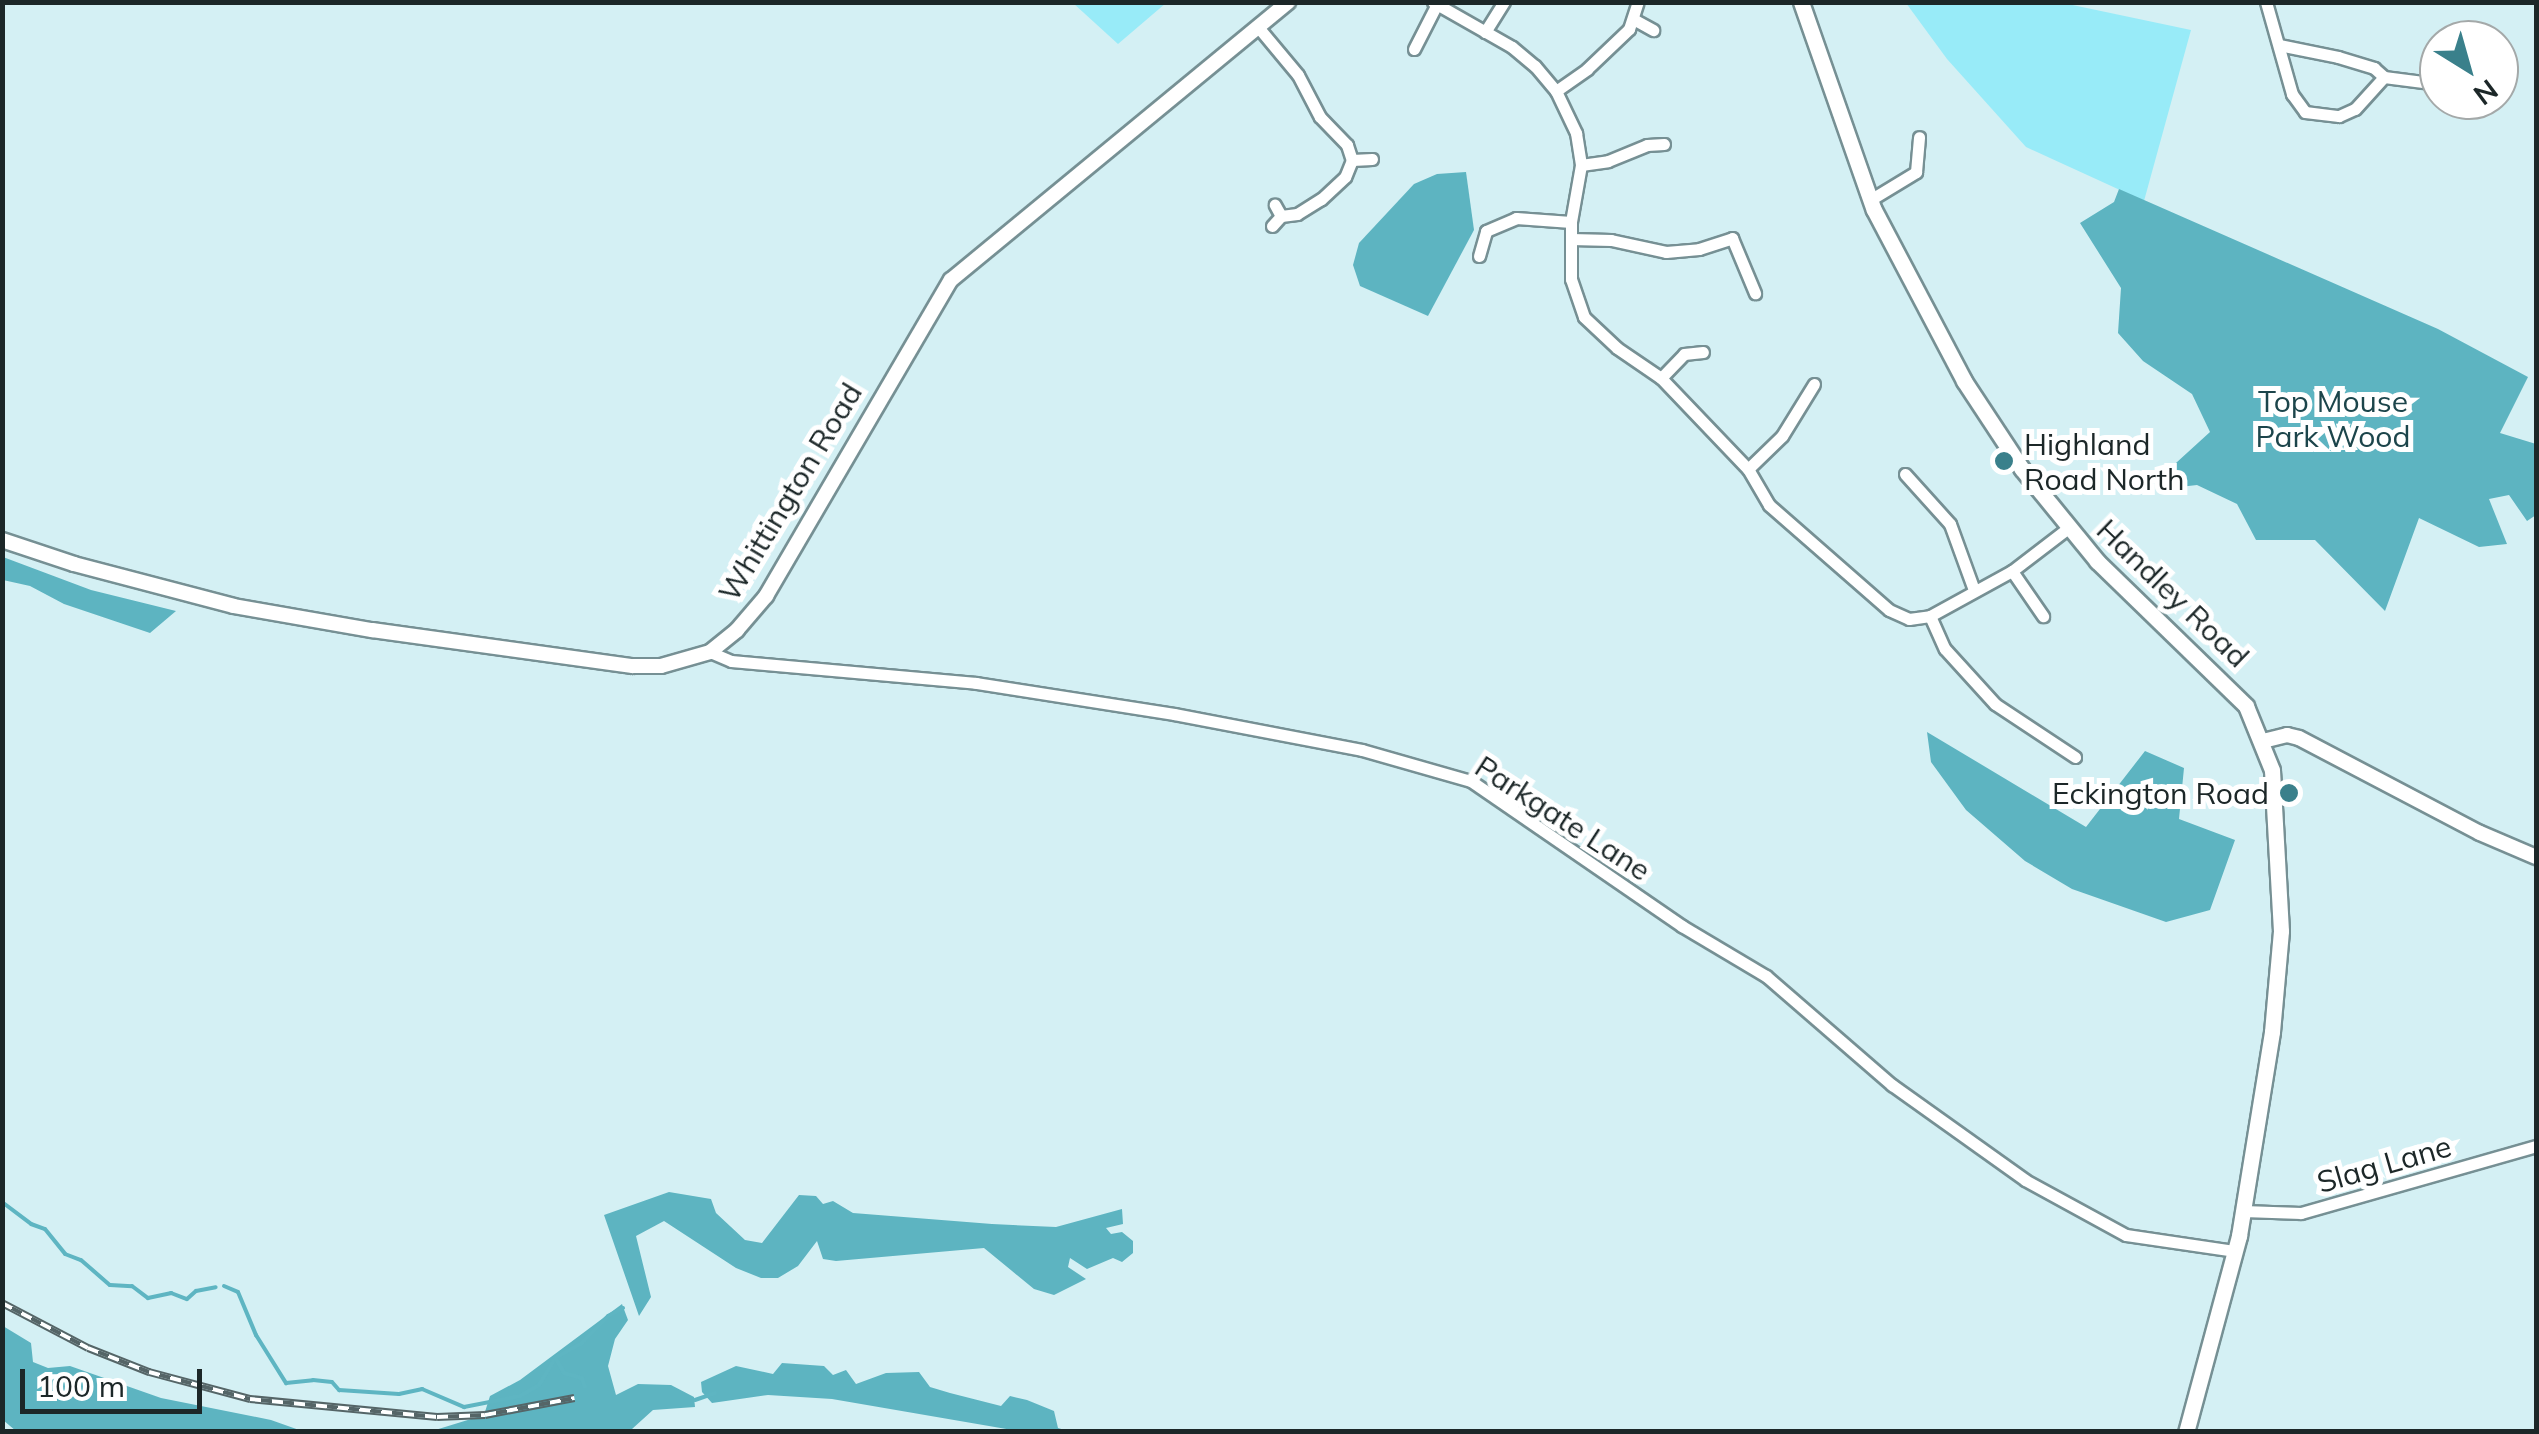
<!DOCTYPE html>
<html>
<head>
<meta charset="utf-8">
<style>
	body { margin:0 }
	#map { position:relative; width:2539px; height:1434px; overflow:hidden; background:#d4f0f4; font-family:Mulish,sans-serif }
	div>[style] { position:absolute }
	.green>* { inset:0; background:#98ebf8 }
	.forest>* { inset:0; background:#5db4c1 }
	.stream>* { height:4px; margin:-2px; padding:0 2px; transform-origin:2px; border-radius:2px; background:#5eb5c2 }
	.roads { filter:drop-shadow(2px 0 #769094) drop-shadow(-2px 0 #769094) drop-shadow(0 2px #769094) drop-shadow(0 -2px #769094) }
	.minor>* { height:11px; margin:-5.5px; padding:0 5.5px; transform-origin:5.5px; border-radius:5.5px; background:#fff }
	.tertiary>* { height:14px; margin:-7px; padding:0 7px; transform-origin:7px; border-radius:7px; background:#fff }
	.secondary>* { height:15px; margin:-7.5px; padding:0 7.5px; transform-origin:7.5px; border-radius:7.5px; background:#fff }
	.rail>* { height:8px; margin-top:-4px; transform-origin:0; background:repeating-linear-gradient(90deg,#fff 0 11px,#556567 0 22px); box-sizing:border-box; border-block:2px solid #556567 }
	.dots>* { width:28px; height:28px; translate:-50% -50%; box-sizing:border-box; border:5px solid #fff; border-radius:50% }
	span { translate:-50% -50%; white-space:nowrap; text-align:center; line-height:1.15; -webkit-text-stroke:10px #fff; paint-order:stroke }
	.park-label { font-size:30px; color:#1c454b }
	.poi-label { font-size:30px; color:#1c2728 }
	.left { translate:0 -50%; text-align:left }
	.right { translate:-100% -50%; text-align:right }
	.street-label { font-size:30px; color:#1c2728 }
	.frame { position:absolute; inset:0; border:5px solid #1c2728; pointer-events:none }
	.north { position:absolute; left:2419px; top:20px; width:100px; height:100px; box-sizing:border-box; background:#fff; border:2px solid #a4a9a9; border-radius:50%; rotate:143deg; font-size:28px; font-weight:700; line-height:40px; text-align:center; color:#1c2728 }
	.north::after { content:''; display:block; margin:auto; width:35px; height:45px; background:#3a808b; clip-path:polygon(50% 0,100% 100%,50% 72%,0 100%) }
	.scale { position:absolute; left:20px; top:1369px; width:182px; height:45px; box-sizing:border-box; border:5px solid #1c2728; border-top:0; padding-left:12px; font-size:30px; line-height:35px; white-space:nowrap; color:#1c2728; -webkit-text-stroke:8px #fff; paint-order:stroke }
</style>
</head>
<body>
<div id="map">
	<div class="green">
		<div style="clip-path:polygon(1073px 3px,1166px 3px,1118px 44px)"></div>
		<div style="clip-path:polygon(1906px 3px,2063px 3px,2191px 30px,2144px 201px,2026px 147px,1947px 59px)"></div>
	</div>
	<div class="forest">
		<div style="clip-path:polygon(1466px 172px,1474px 230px,1428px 316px,1360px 286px,1353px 265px,1359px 243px,1414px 184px,1437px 174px)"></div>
		<div style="clip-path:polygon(2119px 189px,2438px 329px,2528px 377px,2500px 433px,2536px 444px,2536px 515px,2527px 521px,2509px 495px,2489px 499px,2507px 544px,2479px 547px,2419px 518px,2385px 611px,2315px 540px,2256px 540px,2237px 504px,2197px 485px,2171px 488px,2154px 483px,2210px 432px,2192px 394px,2143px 361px,2118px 333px,2121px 288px,2080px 223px,2114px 202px)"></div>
		<div style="clip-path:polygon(3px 557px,91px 590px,176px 611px,150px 633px,64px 604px,30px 586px,3px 580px)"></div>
		<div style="clip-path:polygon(1927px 732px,2086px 827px,2145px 751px,2184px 768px,2179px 819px,2235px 840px,2210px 910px,2166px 922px,2072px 889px,2025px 861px,1966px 810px,1931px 762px)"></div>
		<div style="clip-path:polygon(669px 1192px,711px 1199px,716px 1213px,745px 1240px,762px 1243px,799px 1195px,816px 1196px,823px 1204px,833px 1201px,853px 1213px,992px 1224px,1056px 1227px,1122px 1209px,1123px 1224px,1106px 1228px,1111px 1234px,1122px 1232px,1133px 1241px,1133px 1253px,1122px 1262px,1113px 1258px,1087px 1269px,1070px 1258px,1068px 1267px,1086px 1279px,1054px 1295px,1034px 1289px,984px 1248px,836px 1261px,823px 1259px,817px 1241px,798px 1266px,778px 1278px,761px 1278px,736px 1268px,664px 1221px,636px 1236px,651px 1297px,639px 1316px,604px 1215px)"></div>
		<div style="clip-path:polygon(622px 1304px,628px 1320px,615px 1339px,608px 1366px,616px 1395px,638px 1384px,671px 1385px,694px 1397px,695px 1407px,653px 1410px,632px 1429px,620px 1431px,320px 1431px,432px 1431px,484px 1415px,490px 1396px,520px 1380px)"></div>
		<div style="clip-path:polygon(3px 1326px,31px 1343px,33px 1362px,48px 1368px,70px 1366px,161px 1398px,271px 1420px,302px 1431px,16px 1431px,3px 1420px)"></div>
		<div style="clip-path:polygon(782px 1363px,824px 1366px,833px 1375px,846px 1370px,856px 1384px,886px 1373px,919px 1372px,930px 1387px,950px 1393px,1001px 1406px,1010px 1396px,1027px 1400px,1054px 1411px,1058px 1428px,1068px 1431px,1018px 1431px,832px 1399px,768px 1395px,712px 1403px,702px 1392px,701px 1382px,736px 1366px,773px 1374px)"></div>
	</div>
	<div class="stream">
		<div style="left:2px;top:1202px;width:36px;rotate:37deg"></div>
		<div style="left:31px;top:1224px;width:15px;rotate:20deg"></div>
		<div style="left:45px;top:1229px;width:32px;rotate:51deg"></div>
		<div style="left:65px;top:1254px;width:17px;rotate:21deg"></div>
		<div style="left:81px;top:1260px;width:38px;rotate:41deg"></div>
		<div style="left:110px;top:1285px;width:22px;rotate:3deg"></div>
		<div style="left:132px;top:1286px;width:20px;rotate:37deg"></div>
		<div style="left:148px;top:1298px;width:24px;rotate:-12deg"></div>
		<div style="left:171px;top:1293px;width:17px;rotate:21deg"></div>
		<div style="left:187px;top:1299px;width:12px;rotate:-42deg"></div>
		<div style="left:196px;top:1291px;width:20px;rotate:-11deg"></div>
		<div style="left:224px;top:1286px;width:15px;rotate:23deg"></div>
		<div style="left:238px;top:1292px;width:47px;rotate:67.3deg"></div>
		<div style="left:256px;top:1335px;width:57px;rotate:58deg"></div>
		<div style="left:286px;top:1383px;width:27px;rotate:-6deg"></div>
		<div style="left:313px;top:1380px;width:19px;rotate:6deg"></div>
		<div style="left:332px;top:1382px;width:11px;rotate:49deg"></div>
		<div style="left:339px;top:1390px;width:60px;rotate:3.8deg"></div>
		<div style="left:399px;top:1394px;width:24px;rotate:-12deg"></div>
		<div style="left:422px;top:1389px;width:46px;rotate:23.2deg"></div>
		<div style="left:464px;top:1407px;width:57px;rotate:-11.1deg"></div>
		<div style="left:520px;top:1396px;width:22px;rotate:-30deg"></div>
		<div style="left:539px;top:1385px;width:31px;rotate:-59deg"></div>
		<div style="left:555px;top:1358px;width:31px;rotate:-29deg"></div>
		<div style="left:582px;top:1343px;width:37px;rotate:-46deg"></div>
		<div style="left:608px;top:1316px;width:17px;rotate:-28deg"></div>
		<div style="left:556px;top:1359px;width:16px;rotate:60deg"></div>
		<div style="left:564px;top:1373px;width:19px;rotate:16deg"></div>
		<div style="left:582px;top:1378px;width:9px;rotate:72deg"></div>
		<div style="left:695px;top:1400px;width:21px;rotate:-19deg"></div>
	</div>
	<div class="roads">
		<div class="minor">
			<div style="left:1433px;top:2px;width:91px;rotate:29.7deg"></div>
			<div style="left:1512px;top:47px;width:30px;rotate:40deg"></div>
			<div style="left:1535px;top:66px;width:33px;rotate:50deg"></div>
			<div style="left:1556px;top:91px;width:47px;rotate:64.5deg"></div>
			<div style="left:1576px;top:133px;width:32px;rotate:81deg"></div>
			<div style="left:1581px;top:165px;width:58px;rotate:100deg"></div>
			<div style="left:1571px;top:222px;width:57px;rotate:90deg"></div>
			<div style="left:1571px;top:279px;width:40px;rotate:71.1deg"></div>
			<div style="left:1584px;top:317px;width:45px;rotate:43.2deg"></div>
			<div style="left:1617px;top:348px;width:53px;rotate:34.3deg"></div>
			<div style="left:1661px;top:378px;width:126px;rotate:46.3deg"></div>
			<div style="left:1748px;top:469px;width:42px;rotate:59.7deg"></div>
			<div style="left:1769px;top:505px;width:159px;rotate:41.2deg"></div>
			<div style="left:1889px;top:610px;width:22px;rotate:24deg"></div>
			<div style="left:1909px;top:619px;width:21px;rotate:-8deg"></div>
			<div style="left:1930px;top:616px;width:94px;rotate:-28.8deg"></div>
			<div style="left:2012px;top:571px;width:71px;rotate:-37.5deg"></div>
			<div style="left:2266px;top:2px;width:96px;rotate:74.2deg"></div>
			<div style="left:2292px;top:94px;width:22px;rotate:54deg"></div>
			<div style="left:2305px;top:112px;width:34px;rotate:7deg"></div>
			<div style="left:2339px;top:116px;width:17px;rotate:-24deg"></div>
			<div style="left:2355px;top:109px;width:43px;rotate:-47.8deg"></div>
			<div style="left:2384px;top:77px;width:55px;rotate:7.3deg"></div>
			<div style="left:1635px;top:20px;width:21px;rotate:29deg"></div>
			<div style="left:1258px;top:27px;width:62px;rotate:50.2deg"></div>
			<div style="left:1298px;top:75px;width:47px;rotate:62.4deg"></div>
			<div style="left:1320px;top:117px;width:39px;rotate:46deg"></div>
			<div style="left:1347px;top:145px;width:16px;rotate:72deg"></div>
			<div style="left:1352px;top:160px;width:18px;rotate:112deg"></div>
			<div style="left:1345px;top:177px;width:33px;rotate:137deg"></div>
			<div style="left:1321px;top:199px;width:28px;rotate:148deg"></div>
			<div style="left:1297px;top:214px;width:16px;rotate:173deg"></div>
			<div style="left:1485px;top:32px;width:36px;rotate:-58deg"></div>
			<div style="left:2279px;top:45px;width:60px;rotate:11.5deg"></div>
			<div style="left:2338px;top:57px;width:38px;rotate:17deg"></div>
			<div style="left:2374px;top:68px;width:13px;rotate:42deg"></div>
			<div style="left:1414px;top:49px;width:51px;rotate:-62.9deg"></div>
			<div style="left:1556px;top:91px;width:38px;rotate:-35deg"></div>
			<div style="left:1587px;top:69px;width:58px;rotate:-43.6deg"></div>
			<div style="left:1629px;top:29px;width:28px;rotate:-72deg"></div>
			<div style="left:1352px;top:160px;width:20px;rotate:-3deg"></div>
			<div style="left:1581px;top:165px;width:27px;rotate:-8deg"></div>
			<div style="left:1608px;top:161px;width:42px;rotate:-22.3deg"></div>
			<div style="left:1647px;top:145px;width:17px;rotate:-3deg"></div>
			<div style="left:1870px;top:200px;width:54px;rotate:-31.3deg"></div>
			<div style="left:1916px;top:172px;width:35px;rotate:-85deg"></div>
			<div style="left:1272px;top:226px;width:13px;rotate:-48deg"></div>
			<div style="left:1281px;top:216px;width:13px;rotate:-119deg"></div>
			<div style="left:1571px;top:239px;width:40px;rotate:1.4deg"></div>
			<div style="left:1611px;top:240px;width:56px;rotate:12.3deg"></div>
			<div style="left:1666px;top:252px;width:33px;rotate:-5deg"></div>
			<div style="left:1699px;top:249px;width:35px;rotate:-18deg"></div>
			<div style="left:1732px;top:238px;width:60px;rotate:67.3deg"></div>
			<div style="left:1479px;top:256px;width:26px;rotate:-74deg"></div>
			<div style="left:1486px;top:231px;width:33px;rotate:-23deg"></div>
			<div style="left:1516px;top:218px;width:55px;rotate:4.2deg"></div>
			<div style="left:1661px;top:378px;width:33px;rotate:-46deg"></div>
			<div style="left:1684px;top:354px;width:19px;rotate:-6deg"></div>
			<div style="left:1748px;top:469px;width:47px;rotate:-44.1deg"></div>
			<div style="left:1782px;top:436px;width:61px;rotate:-58.4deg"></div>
			<div style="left:1905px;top:474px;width:67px;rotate:48deg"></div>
			<div style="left:1950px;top:524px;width:70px;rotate:70deg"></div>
			<div style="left:2012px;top:571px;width:55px;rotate:55.4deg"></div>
			<div style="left:1930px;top:616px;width:36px;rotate:66deg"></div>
			<div style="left:1945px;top:649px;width:74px;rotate:47.7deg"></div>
			<div style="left:1995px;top:704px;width:96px;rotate:33.5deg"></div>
			<div style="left:710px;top:652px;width:23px;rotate:23deg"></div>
			<div style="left:731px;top:661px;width:246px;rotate:5.1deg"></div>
			<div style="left:976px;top:683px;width:200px;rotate:8.9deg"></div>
			<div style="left:1174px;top:714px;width:191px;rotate:10.8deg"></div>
			<div style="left:1362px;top:750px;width:113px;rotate:15.9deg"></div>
			<div style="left:1471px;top:781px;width:256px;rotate:34.5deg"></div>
			<div style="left:1682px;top:926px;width:98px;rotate:30.8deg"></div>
			<div style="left:1766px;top:976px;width:167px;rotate:40.9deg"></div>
			<div style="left:1892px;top:1085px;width:163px;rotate:35.5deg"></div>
			<div style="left:2025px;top:1180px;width:115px;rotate:28.6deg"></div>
			<div style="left:2126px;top:1235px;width:109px;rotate:8.4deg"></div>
			<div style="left:2243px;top:1211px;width:58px;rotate:2deg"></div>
			<div style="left:2301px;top:1213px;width:244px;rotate:-15.9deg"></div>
		</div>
		<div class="tertiary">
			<div style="left:2px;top:540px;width:76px;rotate:18.4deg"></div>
			<div style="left:74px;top:564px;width:165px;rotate:14.7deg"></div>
			<div style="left:234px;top:606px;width:140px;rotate:9.9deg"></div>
			<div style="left:372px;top:630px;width:263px;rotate:7.9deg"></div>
			<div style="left:633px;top:666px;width:28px"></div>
			<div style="left:661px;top:666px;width:51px;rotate:-15.9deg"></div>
			<div style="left:710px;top:652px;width:35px;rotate:-39deg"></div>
			<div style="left:737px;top:630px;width:45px;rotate:-49.5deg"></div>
			<div style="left:766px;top:596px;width:366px;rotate:-59.7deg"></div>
			<div style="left:951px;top:280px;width:437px;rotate:-39.5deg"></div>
			<div style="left:2263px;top:741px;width:25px;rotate:-14deg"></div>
			<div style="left:2287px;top:735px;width:12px;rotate:14deg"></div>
			<div style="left:2299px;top:738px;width:204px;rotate:27.7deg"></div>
			<div style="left:2480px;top:833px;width:61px;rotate:23.2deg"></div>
		</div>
		<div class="secondary">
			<div style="left:1801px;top:2px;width:220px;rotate:70.7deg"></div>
			<div style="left:1874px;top:210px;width:193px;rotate:62.2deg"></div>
			<div style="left:1964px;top:381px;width:105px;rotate:56.6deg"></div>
			<div style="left:2022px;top:469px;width:119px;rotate:50.8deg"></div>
			<div style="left:2097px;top:561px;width:208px;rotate:44.2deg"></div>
			<div style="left:2246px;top:706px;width:69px;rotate:67.9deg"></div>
			<div style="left:2272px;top:770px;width:161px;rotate:86.8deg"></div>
			<div style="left:2281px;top:931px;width:101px;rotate:95.1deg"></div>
			<div style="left:2272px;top:1032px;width:207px;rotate:99.2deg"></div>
			<div style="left:2239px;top:1236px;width:203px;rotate:105.1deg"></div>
		</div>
	</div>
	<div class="rail">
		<div style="left:2px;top:1303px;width:97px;rotate:27.6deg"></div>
		<div style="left:88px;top:1348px;width:66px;rotate:21.5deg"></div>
		<div style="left:149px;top:1372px;width:105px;rotate:15deg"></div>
		<div style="left:250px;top:1399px;width:188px;rotate:5.5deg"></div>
		<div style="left:437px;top:1417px;width:48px;rotate:-2.4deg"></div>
		<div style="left:485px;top:1415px;width:91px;rotate:-10.8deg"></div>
	</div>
	<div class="dots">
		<div style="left:2004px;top:461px;background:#3a808b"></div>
		<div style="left:2289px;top:793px;background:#3a808b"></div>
	</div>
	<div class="park-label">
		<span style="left:2333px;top:418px">Top Mouse<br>Park Wood</span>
	</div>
	<div class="poi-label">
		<span class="left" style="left:2024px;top:461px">Highland<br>Road North</span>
		<span class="right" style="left:2269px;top:793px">Eckington Road</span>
	</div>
	<div class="street-label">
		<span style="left:790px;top:492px;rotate:-59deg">Whittington Road</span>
		<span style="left:2173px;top:593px;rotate:44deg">Handley Road</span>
		<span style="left:1563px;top:818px;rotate:33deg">Parkgate Lane</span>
		<span style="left:2384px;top:1164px;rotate:-16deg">Slag Lane</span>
	</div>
	<div class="frame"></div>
	<div class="north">N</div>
	<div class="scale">100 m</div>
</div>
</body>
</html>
